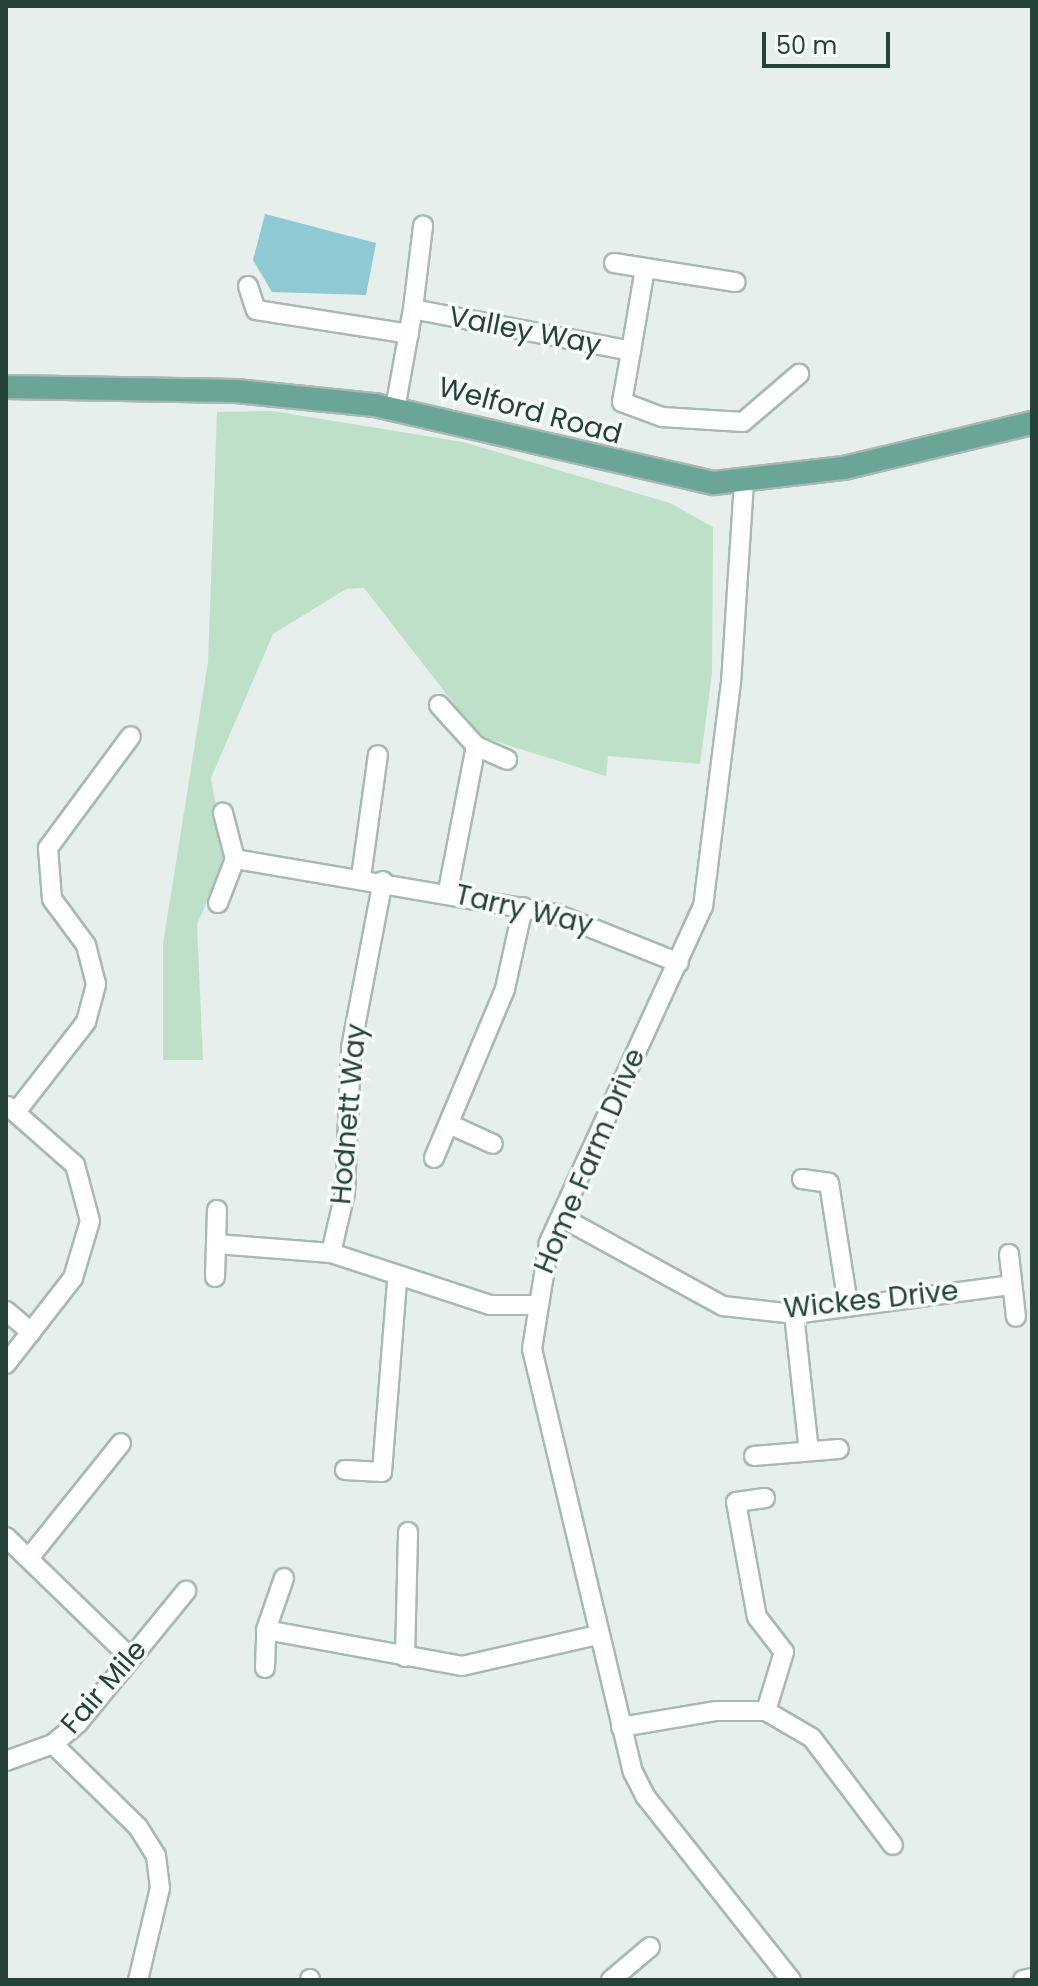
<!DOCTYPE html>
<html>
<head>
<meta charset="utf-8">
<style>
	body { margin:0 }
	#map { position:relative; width:1038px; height:1986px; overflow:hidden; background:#e6efeb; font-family:Poppins,sans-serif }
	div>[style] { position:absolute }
	.green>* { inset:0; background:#bfe0c8 }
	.water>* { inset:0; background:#8ec9d4 }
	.roads { filter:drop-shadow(2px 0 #a8b8b2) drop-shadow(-2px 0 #a8b8b2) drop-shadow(0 2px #a8b8b2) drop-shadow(0 -2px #a8b8b2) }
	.minor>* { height:18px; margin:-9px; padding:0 9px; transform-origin:9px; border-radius:9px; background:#fff }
	.major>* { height:22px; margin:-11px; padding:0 11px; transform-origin:11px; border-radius:11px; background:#6aa596 }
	span { translate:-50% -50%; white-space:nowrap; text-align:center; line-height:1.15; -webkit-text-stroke:7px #f7fbf9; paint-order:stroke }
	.street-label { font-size:28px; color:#24423a }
	.frame { position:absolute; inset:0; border:8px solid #24423a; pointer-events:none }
	.scale { position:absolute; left:762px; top:32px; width:128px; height:36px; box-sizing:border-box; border:4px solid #24423a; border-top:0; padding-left:10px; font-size:24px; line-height:28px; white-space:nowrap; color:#24423a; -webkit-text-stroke:6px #f7fbf9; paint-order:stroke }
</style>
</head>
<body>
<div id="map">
	<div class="green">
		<div style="clip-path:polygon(272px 411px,463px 442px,670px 503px,713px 527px,712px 673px,700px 764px,608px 756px,606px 776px,479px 736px,364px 588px,346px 589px,273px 634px,211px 778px,225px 858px,197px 925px,203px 1060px,163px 1060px,163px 944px,208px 662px,217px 412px)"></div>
	</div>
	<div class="water">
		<div style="clip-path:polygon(265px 214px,376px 243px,366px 295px,272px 292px,253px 260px)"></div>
	</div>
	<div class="roads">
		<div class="minor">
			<div style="left:614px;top:263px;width:123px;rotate:8.9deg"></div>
			<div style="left:248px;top:286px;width:25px;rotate:72deg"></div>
			<div style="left:256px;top:310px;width:155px;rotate:8.9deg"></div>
			<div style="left:413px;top:309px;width:84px;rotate:-83.1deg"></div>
			<div style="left:631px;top:351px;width:84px;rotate:-80.4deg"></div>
			<div style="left:395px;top:409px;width:102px;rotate:-79.8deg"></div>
			<div style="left:413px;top:309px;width:222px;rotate:10.9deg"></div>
			<div style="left:631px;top:351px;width:52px;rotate:100deg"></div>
			<div style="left:622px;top:402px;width:43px;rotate:20.6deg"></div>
			<div style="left:662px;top:417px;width:81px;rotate:3.5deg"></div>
			<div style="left:743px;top:422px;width:74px;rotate:-40.6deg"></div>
			<div style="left:744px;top:482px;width:200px;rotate:93.7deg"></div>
			<div style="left:731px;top:682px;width:226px;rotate:97.1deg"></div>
			<div style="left:703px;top:906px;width:371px;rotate:114.6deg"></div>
			<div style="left:549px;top:1243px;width:107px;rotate:99.1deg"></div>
			<div style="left:532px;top:1349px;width:435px;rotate:76.6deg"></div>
			<div style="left:633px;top:1772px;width:27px;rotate:63deg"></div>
			<div style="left:645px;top:1796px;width:235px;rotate:51.6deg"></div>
			<div style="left:439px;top:705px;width:55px;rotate:47.9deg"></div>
			<div style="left:476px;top:746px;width:34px;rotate:24deg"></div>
			<div style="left:235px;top:859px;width:326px;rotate:9.7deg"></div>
			<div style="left:556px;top:914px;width:132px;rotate:21.7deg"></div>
			<div style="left:361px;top:877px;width:123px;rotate:-82.1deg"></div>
			<div style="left:448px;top:891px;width:148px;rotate:-79.1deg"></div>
			<div style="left:218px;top:903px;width:47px;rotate:-68.9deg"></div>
			<div style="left:235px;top:859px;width:48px;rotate:-104.6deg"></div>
			<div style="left:16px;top:1112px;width:114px;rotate:-52.1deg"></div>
			<div style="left:86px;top:1022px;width:39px;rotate:-75deg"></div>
			<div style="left:96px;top:984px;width:40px;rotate:-104.4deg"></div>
			<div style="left:86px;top:945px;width:57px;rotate:-126.5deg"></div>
			<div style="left:52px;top:899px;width:51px;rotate:-94.5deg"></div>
			<div style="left:48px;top:848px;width:139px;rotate:-53.5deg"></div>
			<div style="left:449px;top:1124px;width:48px;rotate:24.4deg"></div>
			<div style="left:434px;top:1158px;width:183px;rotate:-67.2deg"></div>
			<div style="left:505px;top:989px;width:84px;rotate:-77.6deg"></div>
			<div style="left:802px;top:1179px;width:27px;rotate:8deg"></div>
			<div style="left:829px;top:1183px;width:122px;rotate:81.1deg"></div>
			<div style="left:561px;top:1217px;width:185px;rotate:28.8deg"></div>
			<div style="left:723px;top:1306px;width:71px;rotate:6.4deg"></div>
			<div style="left:794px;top:1314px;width:220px;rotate:-7.6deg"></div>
			<div style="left:217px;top:1244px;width:114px;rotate:4.5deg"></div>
			<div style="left:331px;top:1253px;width:167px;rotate:18.1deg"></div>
			<div style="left:490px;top:1305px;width:44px"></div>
			<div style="left:331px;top:1253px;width:62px;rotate:-76.9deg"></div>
			<div style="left:345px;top:1193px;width:145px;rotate:-87.6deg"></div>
			<div style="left:351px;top:1048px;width:170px;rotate:-79.2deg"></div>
			<div style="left:1009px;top:1254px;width:63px;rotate:83.7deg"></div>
			<div style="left:215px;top:1277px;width:67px;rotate:-88.3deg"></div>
			<div style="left:6px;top:1311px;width:33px;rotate:40deg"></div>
			<div style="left:794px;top:1314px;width:138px;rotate:83.8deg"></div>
			<div style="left:6px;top:1364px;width:109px;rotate:-52.1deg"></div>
			<div style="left:73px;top:1278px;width:59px;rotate:-73.4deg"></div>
			<div style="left:90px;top:1221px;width:58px;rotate:-105deg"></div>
			<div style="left:75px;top:1165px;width:89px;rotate:-138.6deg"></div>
			<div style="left:754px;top:1456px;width:85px;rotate:-4.7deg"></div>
			<div style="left:345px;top:1470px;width:37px;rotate:3deg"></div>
			<div style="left:382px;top:1472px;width:193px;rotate:-85.5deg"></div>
			<div style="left:765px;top:1498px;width:29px;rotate:172deg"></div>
			<div style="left:736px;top:1502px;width:117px;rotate:79.7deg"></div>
			<div style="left:757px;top:1617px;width:44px;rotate:52.4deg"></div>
			<div style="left:784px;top:1652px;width:62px;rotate:107deg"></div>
			<div style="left:6px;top:1537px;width:174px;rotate:44.1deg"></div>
			<div style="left:29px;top:1558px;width:147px;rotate:-51.3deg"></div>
			<div style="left:266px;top:1630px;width:199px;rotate:10.4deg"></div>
			<div style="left:462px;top:1666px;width:139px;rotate:-12.9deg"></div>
			<div style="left:405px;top:1657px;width:125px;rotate:-88.6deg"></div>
			<div style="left:265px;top:1668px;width:38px;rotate:-88deg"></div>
			<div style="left:266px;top:1630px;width:55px;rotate:-70.9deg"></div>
			<div style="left:621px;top:1727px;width:97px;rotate:-9.5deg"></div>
			<div style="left:717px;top:1711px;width:49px"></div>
			<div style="left:766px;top:1711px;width:53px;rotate:30.4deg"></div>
			<div style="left:812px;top:1738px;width:134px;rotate:52.9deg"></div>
			<div style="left:53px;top:1744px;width:119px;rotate:44.3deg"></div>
			<div style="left:138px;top:1827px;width:34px;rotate:58deg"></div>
			<div style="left:156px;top:1856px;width:32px;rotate:83deg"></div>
			<div style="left:160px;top:1888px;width:95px;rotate:103.4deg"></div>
			<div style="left:6px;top:1761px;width:50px;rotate:-19.9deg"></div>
			<div style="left:53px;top:1744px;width:33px;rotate:-40deg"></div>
			<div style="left:78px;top:1723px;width:171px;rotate:-50.7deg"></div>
			<div style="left:310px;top:1979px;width:1px;rotate:90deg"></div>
			<div style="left:611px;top:1980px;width:51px;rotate:-40.2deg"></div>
			<div style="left:1023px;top:1980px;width:9px;rotate:-13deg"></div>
		</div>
		<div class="major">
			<div style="left:6px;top:387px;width:230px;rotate:1deg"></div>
			<div style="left:236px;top:391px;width:140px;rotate:5.8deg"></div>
			<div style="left:375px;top:405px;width:348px;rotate:13deg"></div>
			<div style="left:714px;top:483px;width:131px;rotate:-6.6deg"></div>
			<div style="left:844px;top:468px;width:193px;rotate:-13.5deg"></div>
		</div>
	</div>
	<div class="street-label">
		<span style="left:525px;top:331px;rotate:11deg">Valley Way</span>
		<span style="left:530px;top:411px;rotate:15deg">Welford Road</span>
		<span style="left:524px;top:910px;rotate:13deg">Tarry Way</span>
		<span style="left:349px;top:1114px;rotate:-85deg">Hodnett Way</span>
		<span style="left:590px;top:1161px;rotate:-67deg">Home Farm Drive</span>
		<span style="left:871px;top:1300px;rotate:-6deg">Wickes Drive</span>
		<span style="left:104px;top:1687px;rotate:-49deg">Fair Mile</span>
	</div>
	<div class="frame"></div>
	<div class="scale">50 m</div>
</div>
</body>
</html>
